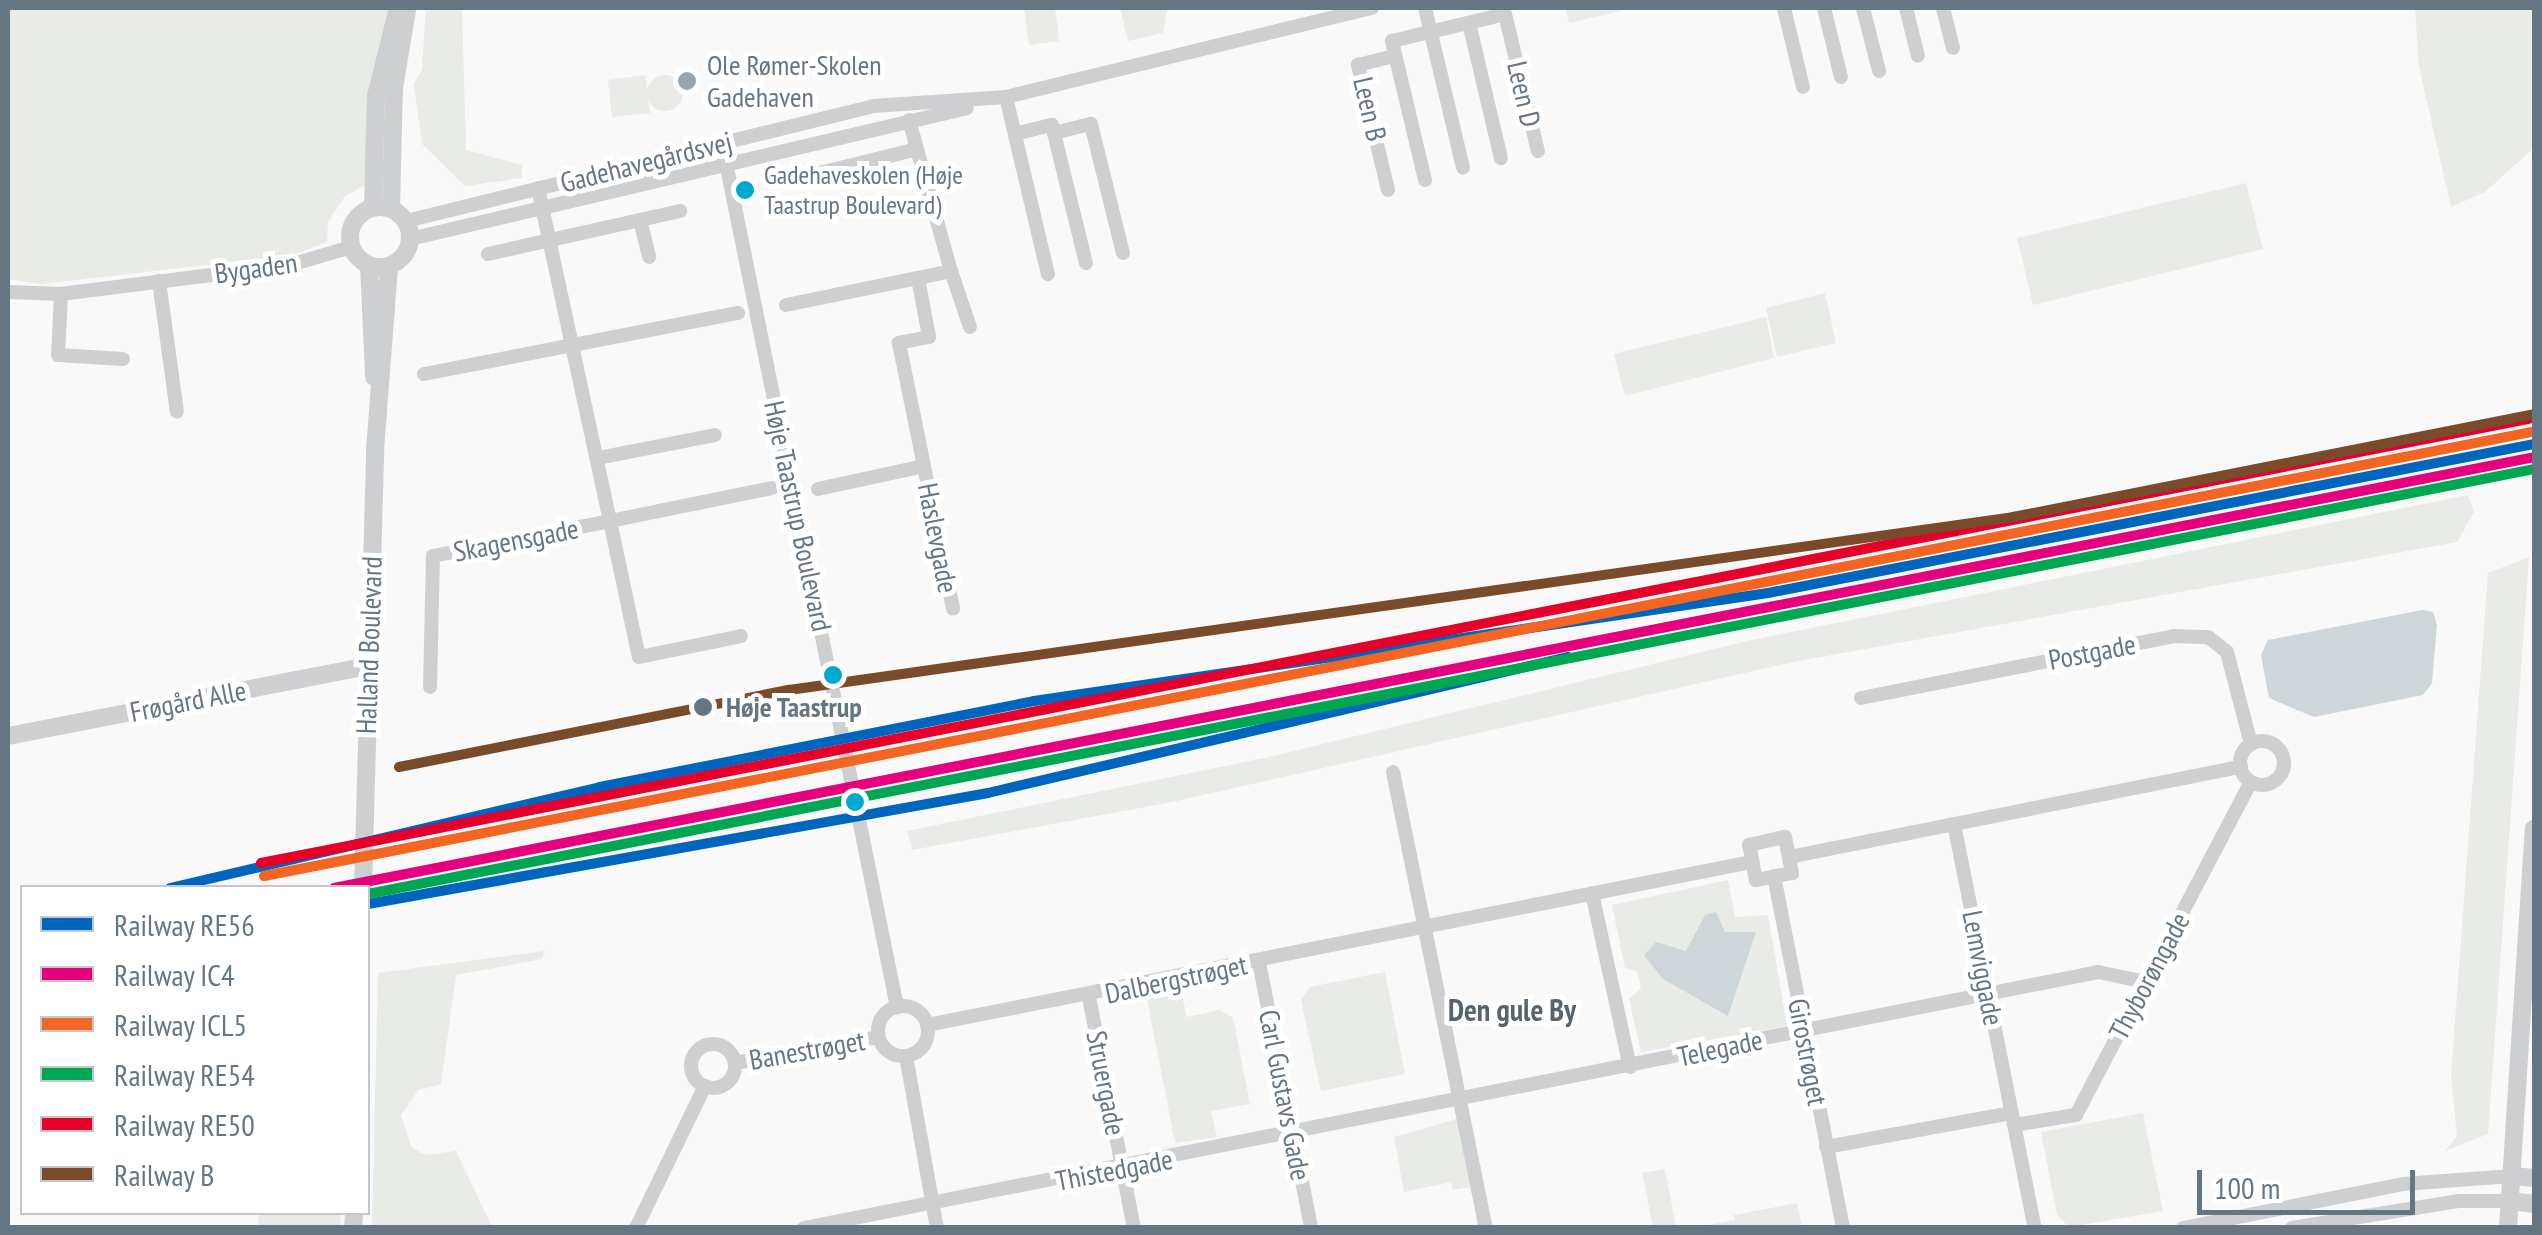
<!DOCTYPE html>
<html>
<head>
<meta charset="utf-8">
<style>
	body { margin:0 }
	#map { position:relative; width:2542px; height:1235px; overflow:hidden; background:#f9f9f9; font-family:"PT Sans Narrow",sans-serif }
	div>[style] { position:absolute }
	.green>* { inset:0; background:#e8ebe6 }
	.round { border-radius:50% }
	.water>* { inset:0; background:#ced6d9 }
	.minor>* { height:14px; margin:-7px; padding:0 7px; transform-origin:7px; border-radius:7px; background:#cecfd0 }
	.minor>.ring { margin:-7px; padding:0; box-sizing:content-box; background:none; border:14px solid #cecfd0; border-radius:50% }
	.tertiary>* { height:18px; margin:-9px; padding:0 9px; transform-origin:9px; border-radius:9px; background:#cecfd0 }
	.tertiary>.ring { margin:-9px; padding:0; box-sizing:content-box; background:none; border:18px solid #cecfd0; border-radius:50% }
	.rail-1>* { height:10px; margin:-5px; padding:0 5px; transform-origin:5px; border-radius:5px; background:#0065bd }
	.rail-2>* { height:10px; margin:-5px; padding:0 5px; transform-origin:5px; border-radius:5px; background:#e5007d }
	.rail-3>* { height:10px; margin:-5px; padding:0 5px; transform-origin:5px; border-radius:5px; background:#f26522 }
	.rail-4>* { height:10px; margin:-5px; padding:0 5px; transform-origin:5px; border-radius:5px; background:#00a651 }
	.rail-5>* { height:10px; margin:-5px; padding:0 5px; transform-origin:5px; border-radius:5px; background:#e4002b }
	.rail-6>* { height:10px; margin:-5px; padding:0 5px; transform-origin:5px; border-radius:5px; background:#7a4b2a }
	.dots>* { width:28px; height:28px; translate:-50% -50%; box-sizing:border-box; border:5px solid #fff; border-radius:50% }
	span { translate:-50% -50%; white-space:nowrap; text-align:center; line-height:1.15; -webkit-text-stroke:10px #fff; paint-order:stroke }
	.bus-label { font-size:26px; color:#657683 }
	.left { translate:0 -50%; text-align:left }
	.poi-label { font-size:28px; color:#657683 }
	.street-label { font-size:28px; color:#657683 }
	.stop-label { font-size:28px; color:#657683; font-weight:700 }
	.neighbourhood-label { font-size:30px; color:#57646e; font-weight:700 }
	.frame { position:absolute; inset:0; border:10px solid #657683; pointer-events:none }
	.legend { position:absolute; left:20px; top:885px; width:350px; height:330px; box-sizing:border-box; background:#fff; border:2px solid #c1c8cd; margin:0; padding:12px 18px; list-style:none; font-size:30px; color:#657683 }
	.legend li { display:flex; align-items:center; gap:20px; height:50px }
	.legend b { width:50px; border:2px solid #c1c8cd }
	.scale { position:absolute; left:2197px; top:1170px; width:218px; height:45px; box-sizing:border-box; border:5px solid #657683; border-top:0; padding-left:12px; font-size:30px; line-height:35px; white-space:nowrap; color:#657683; -webkit-text-stroke:8px #fff; paint-order:stroke }
</style>
</head>
<body>
<div id="map">
	<div class="green">
		<div style="clip-path:polygon(8px 8px,390px 8px,372px 182px,345px 196px,328px 222px,327px 242px,293px 255px,42px 284px,8px 279px)"></div>
		<div style="clip-path:polygon(426px 8px,462px 8px,466px 150px,522px 165px,522px 178px,465px 186px,422px 144px,414px 84px,422px 69px)"></div>
		<div style="clip-path:polygon(1024px 8px,1055px 8px,1059px 41px,1029px 45px)"></div>
		<div style="clip-path:polygon(1120px 8px,1167px 8px,1163px 33px,1128px 41px)"></div>
		<div style="clip-path:polygon(1566px 8px,1623px 8px,1624px 10px,1569px 23px)"></div>
		<div style="clip-path:polygon(2415px 8px,2534px 8px,2534px 148px,2485px 192px,2451px 207px,2419px 67px)"></div>
		<div class="round" style="left:647px;top:75px;width:36px;height:36px"></div>
		<div style="clip-path:polygon(645px 75px,650px 113px,612px 117px,608px 80px)"></div>
		<div style="clip-path:polygon(2246px 183px,2263px 249px,2033px 305px,2017px 238px)"></div>
		<div style="clip-path:polygon(1825px 293px,1836px 343px,1777px 357px,1766px 308px)"></div>
		<div style="clip-path:polygon(1766px 317px,1774px 358px,1625px 396px,1614px 354px)"></div>
		<div style="clip-path:polygon(2468px 495px,2474px 512px,2457px 542px,1793px 662px,1172px 802px,912px 850px,907px 831px,1269px 757px,1752px 640px)"></div>
		<div style="clip-path:polygon(2529px 557px,2488px 1134px,2445px 1151px,2457px 1136px,2451px 1076px,2488px 573px)"></div>
		<div style="clip-path:polygon(1728px 880px,1735px 917px,1768px 915px,1787px 1026px,1641px 1052px,1629px 999px,1641px 988px,1637px 971px,1625px 968px,1612px 905px)"></div>
		<div style="clip-path:polygon(545px 951px,542px 959px,456px 975px,441px 1084px,418px 1090px,401px 1116px,412px 1148px,425px 1155px,456px 1151px,492px 1227px,372px 1227px,378px 973px)"></div>
		<div style="clip-path:polygon(1385px 972px,1405px 1074px,1321px 1091px,1301px 1000px,1310px 987px)"></div>
		<div style="clip-path:polygon(1180px 987px,1187px 1017px,1219px 1010px,1233px 1017px,1250px 1104px,1211px 1111px,1217px 1137px,1175px 1143px,1146px 994px)"></div>
		<div style="clip-path:polygon(2143px 1113px,2163px 1211px,2069px 1227px,2057px 1215px,2041px 1132px)"></div>
		<div style="clip-path:polygon(1457px 1119px,1470px 1187px,1453px 1190px,1451px 1182px,1404px 1192px,1394px 1137px)"></div>
		<div style="clip-path:polygon(1665px 1169px,1676px 1227px,1653px 1227px,1642px 1173px)"></div>
		<div style="clip-path:polygon(1797px 1203px,1802px 1227px,1698px 1227px,1735px 1220px,1734px 1215px)"></div>
		<div style="clip-path:polygon(259px 1213px,341px 1213px,340px 1227px,258px 1227px)"></div>
	</div>
	<div class="water">
		<div style="clip-path:polygon(2422px 610px,2433px 612px,2437px 625px,2432px 683px,2423px 695px,2314px 717px,2269px 698px,2261px 655px,2268px 640px)"></div>
		<div style="clip-path:polygon(1716px 912px,1725px 932px,1756px 932px,1728px 1016px,1663px 979px,1644px 955px,1656px 942px,1686px 951px,1705px 915px)"></div>
	</div>
	<div class="minor">
		<div style="left:1425px;top:8px;width:164px;rotate:76.6deg"></div>
		<div style="left:1784px;top:8px;width:81px;rotate:76.5deg"></div>
		<div style="left:1824px;top:8px;width:71px;rotate:76.2deg"></div>
		<div style="left:1863px;top:8px;width:65px;rotate:75.7deg"></div>
		<div style="left:1906px;top:8px;width:49px;rotate:76deg"></div>
		<div style="left:1943px;top:8px;width:41px;rotate:76deg"></div>
		<div style="left:1469px;top:23px;width:139px;rotate:76.7deg"></div>
		<div style="left:1006px;top:97px;width:182px;rotate:76.7deg"></div>
		<div style="left:909px;top:120px;width:157px;rotate:74.5deg"></div>
		<div style="left:951px;top:271px;width:34px;rotate:168deg"></div>
		<div style="left:918px;top:278px;width:60px;rotate:79.4deg"></div>
		<div style="left:929px;top:337px;width:31px;rotate:169deg"></div>
		<div style="left:899px;top:343px;width:271px;rotate:78.5deg"></div>
		<div style="left:1054px;top:133px;width:38px;rotate:-14deg"></div>
		<div style="left:1091px;top:124px;width:133px;rotate:76.1deg"></div>
		<div style="left:1015px;top:134px;width:38px;rotate:-14deg"></div>
		<div style="left:1052px;top:125px;width:142px;rotate:76.2deg"></div>
		<div style="left:722px;top:143px;width:882px;rotate:78.55deg"></div>
		<div style="left:1425px;top:180px;width:143px;rotate:-103.4deg"></div>
		<div style="left:1392px;top:41px;width:116px;rotate:-13.4deg"></div>
		<div style="left:1505px;top:14px;width:141px;rotate:76.5deg"></div>
		<div style="left:783px;top:182px;width:138px;rotate:-13.8deg"></div>
		<div style="left:538px;top:188px;width:341px;rotate:77.8deg"></div>
		<div style="left:610px;top:521px;width:165px;rotate:-11.5deg"></div>
		<div style="left:1388px;top:190px;width:129px;rotate:-103.5deg"></div>
		<div style="left:1358px;top:65px;width:38px;rotate:-14deg"></div>
		<div style="left:640px;top:220px;width:38px;rotate:76deg"></div>
		<div style="left:406px;top:221px;width:481px;rotate:-13.8deg"></div>
		<div style="left:873px;top:106px;width:133px;rotate:-3.9deg"></div>
		<div style="left:1006px;top:97px;width:377px;rotate:-13.7deg"></div>
		<div style="left:410px;top:239px;width:572px;rotate:-13.23deg"></div>
		<div style="left:488px;top:254px;width:197px;rotate:-12.6deg"></div>
		<div style="left:951px;top:271px;width:59px;rotate:71.3deg"></div>
		<div style="left:159px;top:281px;width:132px;rotate:82.2deg"></div>
		<div style="left:8px;top:292px;width:53px;rotate:2.2deg"></div>
		<div style="left:61px;top:294px;width:231px;rotate:-7.2deg"></div>
		<div style="left:290px;top:265px;width:64px;rotate:-16.4deg"></div>
		<div style="left:61px;top:294px;width:61px;rotate:92.8deg"></div>
		<div style="left:58px;top:355px;width:65px;rotate:3.5deg"></div>
		<div style="left:786px;top:305px;width:135px;rotate:-11.6deg"></div>
		<div style="left:424px;top:374px;width:320px;rotate:-11deg"></div>
		<div style="left:598px;top:458px;width:119px;rotate:-11.1deg"></div>
		<div style="left:818px;top:489px;width:108px;rotate:-12.2deg"></div>
		<div style="left:430px;top:687px;width:131px;rotate:-88.7deg"></div>
		<div style="left:433px;top:556px;width:180px;rotate:-11.2deg"></div>
		<div style="left:610px;top:521px;width:139px;rotate:78deg"></div>
		<div style="left:639px;top:657px;width:104px;rotate:-11.6deg"></div>
		<div style="left:1861px;top:698px;width:319px;rotate:-11.2deg"></div>
		<div style="left:2174px;top:636px;width:34px;rotate:2deg"></div>
		<div style="left:2208px;top:637px;width:24px;rotate:38deg"></div>
		<div style="left:2227px;top:652px;width:95px;rotate:75.4deg"></div>
		<div class="ring" style="left:2240px;top:741px;width:30px;height:30px"></div>
		<div style="left:1393px;top:772px;width:465px;rotate:78.5deg"></div>
		<div style="left:1954px;top:824px;width:412px;rotate:78.7deg"></div>
		<div style="left:1785px;top:837px;width:37px;rotate:79deg"></div>
		<div style="left:1792px;top:873px;width:37px;rotate:169deg"></div>
		<div style="left:1756px;top:880px;width:36px;rotate:-101deg"></div>
		<div style="left:1749px;top:845px;width:37px;rotate:-13deg"></div>
		<div style="left:1789px;top:857px;width:461px;rotate:-11.3deg"></div>
		<div style="left:1774px;top:876px;width:359px;rotate:78.9deg"></div>
		<div style="left:1592px;top:893px;width:178px;rotate:77.7deg"></div>
		<div style="left:1259px;top:962px;width:271px;rotate:78.9deg"></div>
		<div style="left:1089px;top:997px;width:235px;rotate:79deg"></div>
		<div class="ring" style="left:878px;top:1006px;width:36px;height:36px"></div>
		<div style="left:927px;top:1025px;width:841px;rotate:-11.18deg"></div>
		<div class="ring" style="left:691px;top:1044px;width:30px;height:30px"></div>
		<div style="left:906px;top:1056px;width:175px;rotate:79.8deg"></div>
		<div style="left:735px;top:1063px;width:145px;rotate:-10.3deg"></div>
		<div style="left:2014px;top:1125px;width:63px;rotate:-9.2deg"></div>
		<div style="left:2076px;top:1115px;width:376px;rotate:-62.3deg"></div>
		<div style="left:1826px;top:1147px;width:189px;rotate:-10.4deg"></div>
		<div style="left:636px;top:1228px;width:158px;rotate:-64.1deg"></div>
		<div style="left:804px;top:1228px;width:1319px;rotate:-11.19deg"></div>
		<div style="left:2098px;top:972px;width:49px;rotate:11.8deg"></div>
		<div style="left:2183px;top:1228px;width:224px;rotate:-11.3deg"></div>
		<div style="left:2403px;top:1184px;width:109px;rotate:-4.2deg"></div>
		<div style="left:2292px;top:1228px;width:168px;rotate:-9.2deg"></div>
		<div style="left:2458px;top:1201px;width:52px"></div>
	</div>
	<div class="tertiary">
		<div class="ring" style="left:350px;top:207px;width:42px;height:42px"></div>
		<div style="left:373px;top:207px;width:111px;rotate:-88.5deg"></div>
		<div style="left:376px;top:96px;width:91px;rotate:-76deg"></div>
		<div style="left:391px;top:208px;width:120px;rotate:-88.6deg"></div>
		<div style="left:394px;top:88px;width:79px;rotate:-80.5deg"></div>
		<div style="left:369px;top:265px;width:112px;rotate:87.4deg"></div>
		<div style="left:8px;top:736px;width:367px;rotate:-11deg"></div>
		<div style="left:363px;top:888px;width:438px;rotate:-88.4deg"></div>
		<div style="left:375px;top:450px;width:185px;rotate:-85.6deg"></div>
		<div style="left:2512px;top:1176px;width:22px;rotate:5deg"></div>
		<div style="left:2510px;top:1201px;width:24px;rotate:7deg"></div>
		<div style="left:353px;top:1228px;width:16px;rotate:-86deg"></div>
		<div style="left:2508px;top:1228px;width:400px;rotate:-86.3deg"></div>
	</div>
	<div class="rail-1">
		<div style="left:170px;top:888px;width:442px;rotate:-13.2deg"></div>
		<div style="left:600px;top:787px;width:442px;rotate:-11.2deg"></div>
		<div style="left:1034px;top:701px;width:742px;rotate:-8.37deg"></div>
		<div style="left:1768px;top:593px;width:780px;rotate:-11.01deg"></div>
		<div style="left:368px;top:904px;width:630px;rotate:-10.15deg"></div>
		<div style="left:988px;top:793px;width:596px;rotate:-13.2deg"></div>
	</div>
	<div class="rail-2">
		<div style="left:334px;top:888px;width:2242px;rotate:-11.08deg"></div>
	</div>
	<div class="rail-3">
		<div style="left:264px;top:876px;width:2311px;rotate:-11.08deg"></div>
	</div>
	<div class="rail-4">
		<div style="left:368px;top:894px;width:2207px;rotate:-11.1deg"></div>
	</div>
	<div class="rail-5">
		<div style="left:261px;top:863px;width:2311px;rotate:-11.08deg"></div>
	</div>
	<div class="rail-6">
		<div style="left:399px;top:767px;width:398px;rotate:-11.2deg"></div>
		<div style="left:789px;top:690px;width:1236px;rotate:-8.04deg"></div>
		<div style="left:2013px;top:517px;width:531px;rotate:-11.18deg"></div>
	</div>
	<div class="dots">
		<div style="left:687px;top:81px;background:#99a4ac"></div>
		<div style="left:745px;top:190px;background:#00a9ce"></div>
		<div style="left:833px;top:675px;background:#00a9ce"></div>
		<div style="left:703px;top:707px;background:#657683"></div>
		<div style="left:855px;top:802px;background:#00a9ce"></div>
	</div>
	<div class="bus-label">
		<span class="left" style="left:764px;top:190px">Gadehaveskolen (Høje<br>Taastrup Boulevard)</span>
	</div>
	<div class="poi-label">
		<span class="left" style="left:707px;top:81px">Ole Rømer-Skolen<br>Gadehaven</span>
	</div>
	<div class="street-label">
		<span style="left:1524px;top:94px;rotate:77deg">Leen D</span>
		<span style="left:1370px;top:109px;rotate:77deg">Leen B</span>
		<span style="left:646px;top:162px;rotate:-14deg">Gadehavegårdsvej</span>
		<span style="left:256px;top:268px;rotate:-8deg">Bygaden</span>
		<span style="left:798px;top:516px;rotate:78deg">Høje Taastrup Boulevard</span>
		<span style="left:938px;top:538px;rotate:79deg">Haslevgade</span>
		<span style="left:516px;top:540px;rotate:-11deg">Skagensgade</span>
		<span style="left:369px;top:645px;rotate:-88deg">Halland Boulevard</span>
		<span style="left:2092px;top:652px;rotate:-11deg">Postgade</span>
		<span style="left:188px;top:701px;rotate:-11deg">Frøgård Alle</span>
		<span style="left:1983px;top:968px;rotate:79deg">Lemviggade</span>
		<span style="left:2149px;top:976px;rotate:-62deg">Thyborøngade</span>
		<span style="left:1176px;top:979px;rotate:-12deg">Dalbergstrøget</span>
		<span style="left:1720px;top:1048px;rotate:-12deg">Telegade</span>
		<span style="left:807px;top:1050px;rotate:-10deg">Banestrøget</span>
		<span style="left:1808px;top:1052px;rotate:79deg">Girostrøget</span>
		<span style="left:1106px;top:1083px;rotate:79deg">Struergade</span>
		<span style="left:1285px;top:1095px;rotate:79deg">Carl Gustavs Gade</span>
		<span style="left:1114px;top:1170px;rotate:-11deg">Thistedgade</span>
	</div>
	<div class="stop-label">
		<span class="left" style="left:726px;top:707px">Høje Taastrup</span>
	</div>
	<div class="neighbourhood-label">
		<span style="left:1512px;top:1010px">Den gule By</span>
	</div>
	<div class="frame"></div>
	<ul class="legend">
	<li><b style="height:12px;background:#0065bd"></b>Railway RE56</li>
	<li><b style="height:12px;background:#e5007d"></b>Railway IC4</li>
	<li><b style="height:12px;background:#f26522"></b>Railway ICL5</li>
	<li><b style="height:12px;background:#00a651"></b>Railway RE54</li>
	<li><b style="height:12px;background:#e4002b"></b>Railway RE50</li>
	<li><b style="height:12px;background:#7a4b2a"></b>Railway B</li>
	</ul>
	<div class="scale">100 m</div>
</div>
</body>
</html>
